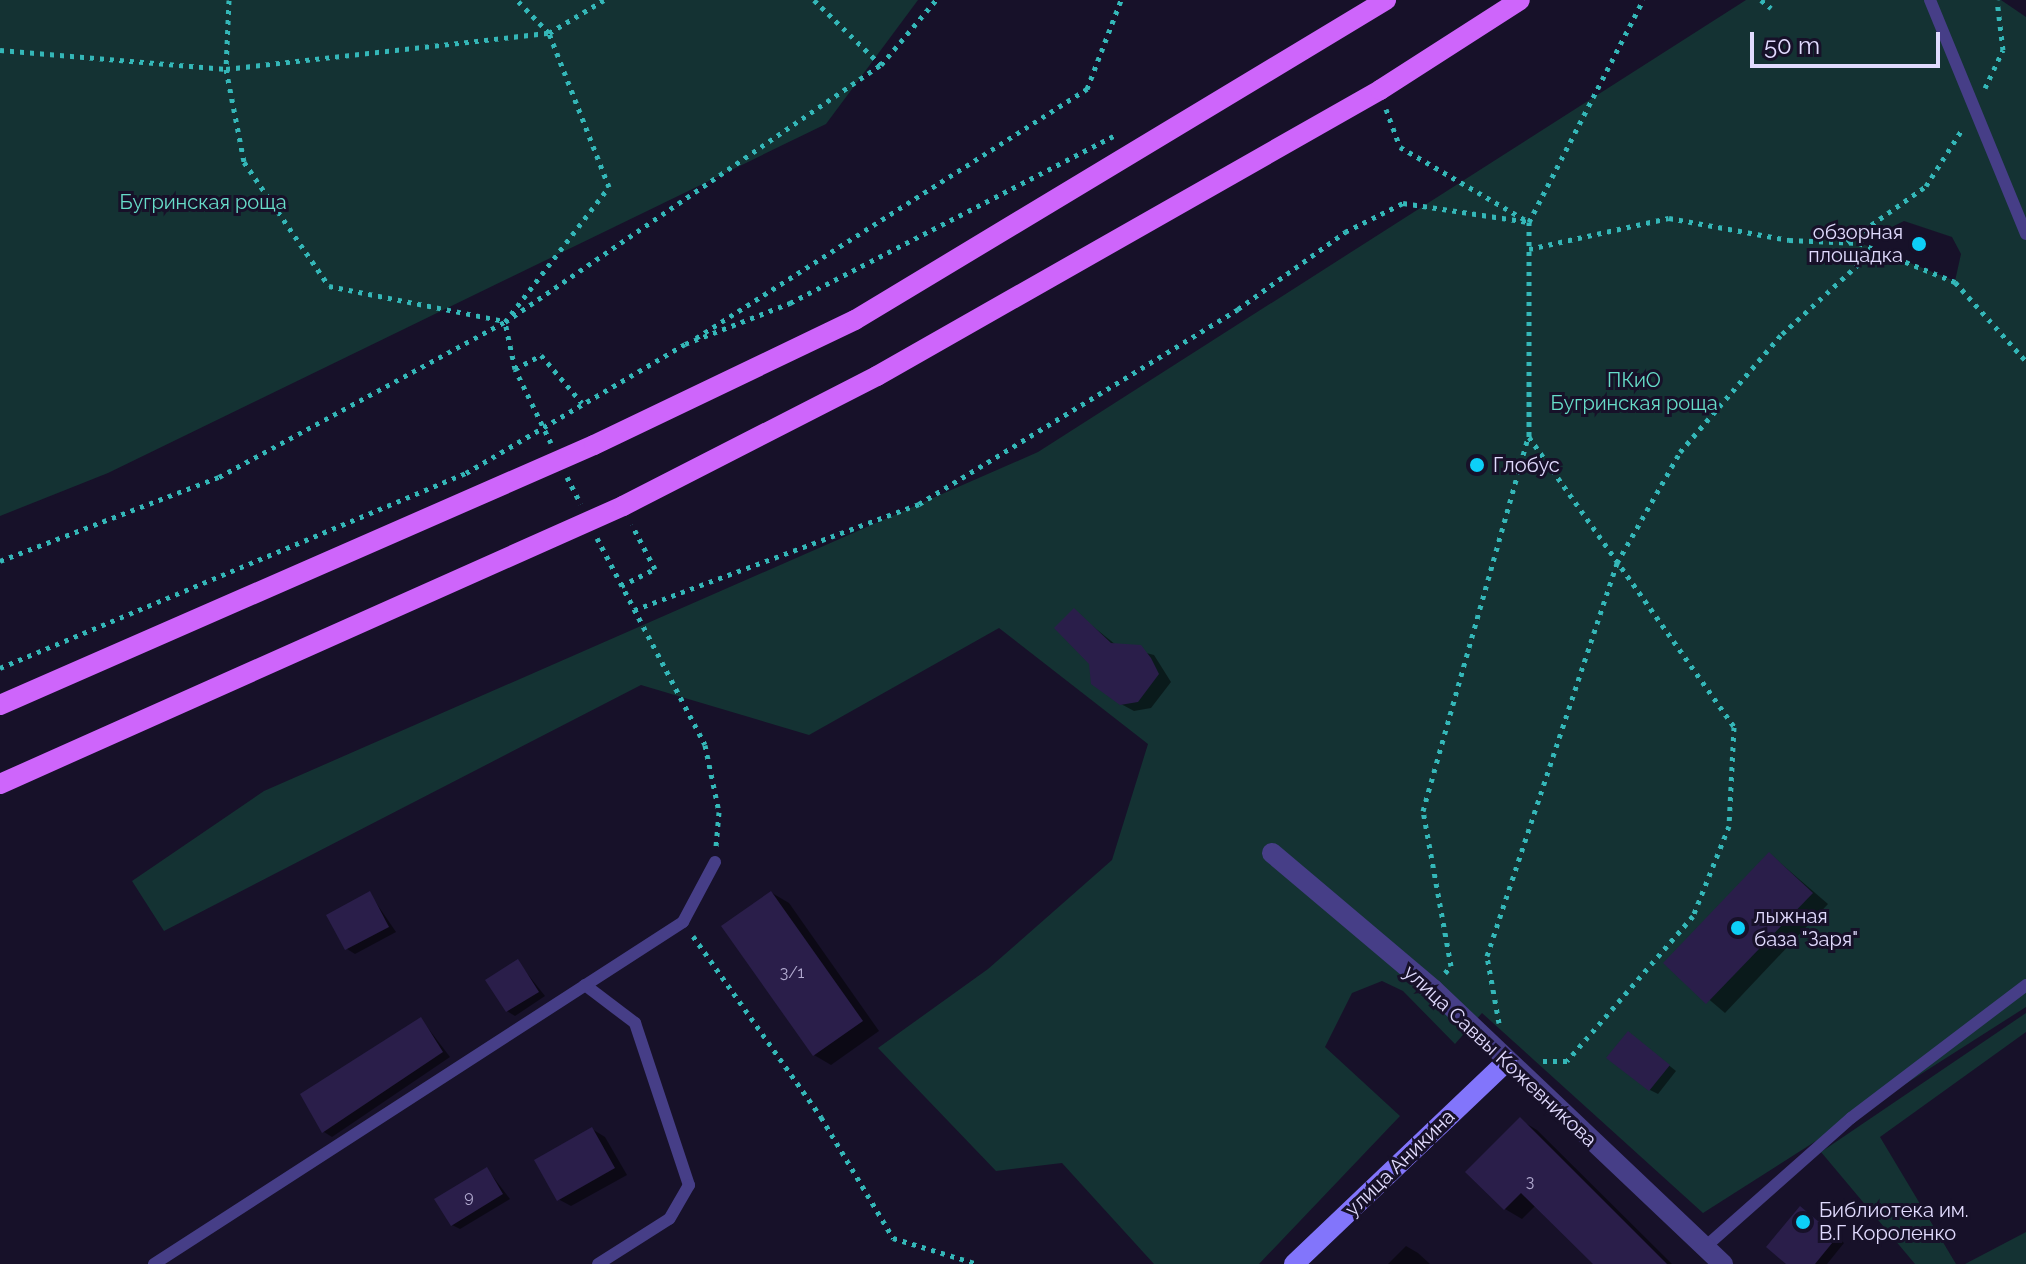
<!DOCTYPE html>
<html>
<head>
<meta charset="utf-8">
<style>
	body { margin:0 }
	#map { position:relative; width:2026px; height:1264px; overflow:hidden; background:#171129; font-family:Raleway,sans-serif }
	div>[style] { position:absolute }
	.green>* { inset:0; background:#143233 }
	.shadow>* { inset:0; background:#0007 }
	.building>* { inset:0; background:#2a1e4a }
	.path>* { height:5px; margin-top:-2.5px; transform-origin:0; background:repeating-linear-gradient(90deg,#34b7b8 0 4px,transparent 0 10px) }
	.lane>* { height:12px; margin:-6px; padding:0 6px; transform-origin:6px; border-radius:6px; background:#463e87 }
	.street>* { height:20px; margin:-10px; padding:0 10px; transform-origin:10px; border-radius:10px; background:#463e87 }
	.secondary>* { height:20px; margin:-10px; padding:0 10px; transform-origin:10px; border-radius:10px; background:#8275fb }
	.primary>* { height:20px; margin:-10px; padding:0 10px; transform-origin:10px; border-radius:10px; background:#ce65fb }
	.dots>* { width:22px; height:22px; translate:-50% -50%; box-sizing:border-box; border:4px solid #171129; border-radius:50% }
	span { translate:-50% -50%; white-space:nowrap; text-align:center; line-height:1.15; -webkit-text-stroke:6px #171129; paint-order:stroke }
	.number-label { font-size:16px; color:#b3acd1 }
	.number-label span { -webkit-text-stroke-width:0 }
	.park-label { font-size:20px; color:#67ddc9 }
	.poi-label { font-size:20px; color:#e1dbfe }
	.right { translate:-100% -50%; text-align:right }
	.left { translate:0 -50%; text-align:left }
	.street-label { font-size:20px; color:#e1dbfe }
	.scale { position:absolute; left:1750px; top:32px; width:190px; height:36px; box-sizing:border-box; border:4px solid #e1dbfe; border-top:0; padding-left:10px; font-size:24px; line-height:28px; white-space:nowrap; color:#e1dbfe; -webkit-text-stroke:6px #171129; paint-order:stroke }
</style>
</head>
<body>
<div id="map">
	<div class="green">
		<div style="clip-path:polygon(0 0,918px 0,826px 124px,108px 473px,0 516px)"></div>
		<div style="clip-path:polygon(evenodd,1746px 0,2001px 0,2026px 17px,2026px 1007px,1703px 1213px,1482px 1013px,1455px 1044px,1403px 991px,1382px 981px,1352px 993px,1325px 1047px,1400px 1116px,1259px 1264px,1154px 1264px,1062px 1163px,996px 1171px,878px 1048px,988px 969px,1112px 860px,1148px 744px,999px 628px,809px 735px,641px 685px,164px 931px,132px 881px,264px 791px,1038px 452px,1746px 0,1904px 221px,1952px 237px,1961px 254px,1955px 281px,1860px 243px,1904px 221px)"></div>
		<div style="clip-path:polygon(2026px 1013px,2026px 1032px,1880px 1137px,1956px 1264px,1915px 1264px,1821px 1152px)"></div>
		<div style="clip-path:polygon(2026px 1232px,2026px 1264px,1965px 1264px)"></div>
	</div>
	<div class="shadow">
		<div style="clip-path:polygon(1074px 611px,1116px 645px,1154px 655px,1171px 682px,1151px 708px,1134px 711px,1121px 704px,1091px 663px)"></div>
		<div style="clip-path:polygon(1770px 854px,1828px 904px,1725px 1013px,1666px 963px)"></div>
		<div style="clip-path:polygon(772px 893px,789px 903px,879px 1031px,831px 1065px,814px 1055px)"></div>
		<div style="clip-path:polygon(370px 894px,396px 932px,355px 954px,347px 949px)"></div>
		<div style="clip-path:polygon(518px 962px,545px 996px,515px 1016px,507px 1011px)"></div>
		<div style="clip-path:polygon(421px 1019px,450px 1057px,332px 1137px,324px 1132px,303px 1095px)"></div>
		<div style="clip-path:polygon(1636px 1039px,1676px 1071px,1658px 1094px,1650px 1090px)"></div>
		<div style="clip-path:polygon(1520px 1120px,1537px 1130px,1672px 1264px,1595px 1264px,1536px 1205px,1522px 1219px,1505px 1209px)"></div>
		<div style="clip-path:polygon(592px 1129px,605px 1137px,627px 1175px,571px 1206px,558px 1199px)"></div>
		<div style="clip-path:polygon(487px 1169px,510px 1199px,460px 1229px,452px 1225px)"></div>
		<div style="clip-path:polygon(1809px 1214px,1844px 1243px,1827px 1264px,1789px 1264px)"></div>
		<div style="clip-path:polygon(1406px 1246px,1418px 1253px,1430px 1264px,1388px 1264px)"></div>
	</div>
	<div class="building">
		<div style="clip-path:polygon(1074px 608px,1111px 643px,1141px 645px,1151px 658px,1159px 674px,1138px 702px,1120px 705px,1091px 684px,1089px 664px,1054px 628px)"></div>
		<div style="clip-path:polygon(1769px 852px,1813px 893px,1706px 1004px,1663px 963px)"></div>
		<div style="clip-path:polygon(370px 891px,389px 927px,345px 950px,326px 915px)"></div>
		<div style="clip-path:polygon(771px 891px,863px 1021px,813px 1056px,721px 926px)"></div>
		<div style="clip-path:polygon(518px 959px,539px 992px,506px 1012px,485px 980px)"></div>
		<div style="clip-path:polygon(421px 1017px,443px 1052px,322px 1133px,300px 1094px)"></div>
		<div style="clip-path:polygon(1628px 1031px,1670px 1065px,1649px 1091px,1606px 1058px)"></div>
		<div style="clip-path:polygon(1520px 1117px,1667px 1264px,1593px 1264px,1521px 1193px,1504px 1210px,1465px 1172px)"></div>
		<div style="clip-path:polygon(592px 1127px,615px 1168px,557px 1201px,534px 1160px)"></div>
		<div style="clip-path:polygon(487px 1167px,503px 1194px,451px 1226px,434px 1199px)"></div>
		<div style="clip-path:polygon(1800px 1206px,1837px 1237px,1815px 1264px,1786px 1264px,1766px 1247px)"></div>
	</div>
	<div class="path">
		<div style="left:229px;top:0;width:69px;rotate:92.5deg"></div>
		<div style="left:226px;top:69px;width:95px;rotate:79deg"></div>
		<div style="left:244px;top:162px;width:150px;rotate:55.6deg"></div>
		<div style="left:329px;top:286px;width:178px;rotate:11.3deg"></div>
		<div style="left:814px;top:0;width:93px;rotate:44.1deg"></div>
		<div style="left:1761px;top:0;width:13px;rotate:39deg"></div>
		<div style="left:0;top:50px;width:227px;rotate:4.8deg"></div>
		<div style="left:226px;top:69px;width:325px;rotate:-6.4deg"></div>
		<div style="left:549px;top:33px;width:64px;rotate:-31deg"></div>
		<div style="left:1985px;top:88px;width:42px;rotate:-64.7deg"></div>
		<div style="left:2003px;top:50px;width:50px;rotate:-96.8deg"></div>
		<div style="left:1386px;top:109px;width:40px;rotate:69.8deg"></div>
		<div style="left:1400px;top:147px;width:149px;rotate:30.2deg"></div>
		<div style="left:1529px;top:222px;width:215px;rotate:90deg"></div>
		<div style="left:1529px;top:437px;width:355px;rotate:54.7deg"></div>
		<div style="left:1734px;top:727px;width:99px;rotate:92.9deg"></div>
		<div style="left:1729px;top:826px;width:97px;rotate:111.8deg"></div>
		<div style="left:1693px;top:916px;width:192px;rotate:131deg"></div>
		<div style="left:1567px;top:1061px;width:25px;rotate:180deg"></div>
		<div style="left:1847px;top:242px;width:97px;rotate:-35.3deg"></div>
		<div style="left:1926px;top:186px;width:69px;rotate:-57.5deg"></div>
		<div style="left:1529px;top:249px;width:143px;rotate:-12.5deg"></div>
		<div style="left:1669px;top:218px;width:122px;rotate:10.4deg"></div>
		<div style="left:1789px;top:240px;width:70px;rotate:2.5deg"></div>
		<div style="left:1859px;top:243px;width:104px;rotate:22.1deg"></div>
		<div style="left:1955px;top:282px;width:106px;rotate:48.1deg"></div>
		<div style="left:696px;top:338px;width:464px;rotate:-32.5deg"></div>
		<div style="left:1087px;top:89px;width:95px;rotate:-69.1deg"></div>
		<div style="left:515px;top:369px;width:48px;rotate:-102deg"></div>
		<div style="left:505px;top:322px;width:170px;rotate:-52.4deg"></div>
		<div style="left:609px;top:187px;width:165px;rotate:-111.3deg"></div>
		<div style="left:549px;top:33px;width:46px;rotate:-134.1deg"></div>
		<div style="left:551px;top:443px;width:82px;rotate:-115.9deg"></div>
		<div style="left:515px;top:369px;width:30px;rotate:-28deg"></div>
		<div style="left:541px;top:355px;width:63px;rotate:49.5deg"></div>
		<div style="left:567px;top:477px;width:30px;rotate:63deg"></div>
		<div style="left:597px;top:538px;width:233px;rotate:62.4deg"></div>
		<div style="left:705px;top:745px;width:68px;rotate:78.2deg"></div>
		<div style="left:719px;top:812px;width:36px;rotate:95deg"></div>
		<div style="left:0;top:561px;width:235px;rotate:-21deg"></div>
		<div style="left:219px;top:477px;width:325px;rotate:-28.5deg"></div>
		<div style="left:505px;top:322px;width:455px;rotate:-34.4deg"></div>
		<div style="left:881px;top:65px;width:85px;rotate:-49.8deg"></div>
		<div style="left:621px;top:586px;width:38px;rotate:-27deg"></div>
		<div style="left:655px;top:569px;width:50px;rotate:-117.6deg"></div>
		<div style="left:634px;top:610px;width:304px;rotate:-20.4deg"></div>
		<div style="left:919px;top:504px;width:374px;rotate:-31.4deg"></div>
		<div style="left:1238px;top:309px;width:132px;rotate:-35.7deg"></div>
		<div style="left:1345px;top:232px;width:65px;rotate:-26.6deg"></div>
		<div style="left:1403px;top:203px;width:127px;rotate:8.6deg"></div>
		<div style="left:1529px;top:222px;width:250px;rotate:-62.8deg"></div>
		<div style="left:0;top:668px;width:505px;rotate:-22.71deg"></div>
		<div style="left:466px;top:473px;width:254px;rotate:-30.5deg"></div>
		<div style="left:685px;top:344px;width:113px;rotate:-21.3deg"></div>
		<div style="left:790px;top:303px;width:364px;rotate:-27.3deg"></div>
		<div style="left:693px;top:936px;width:222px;rotate:54.7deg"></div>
		<div style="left:821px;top:1117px;width:141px;rotate:59.2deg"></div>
		<div style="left:893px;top:1238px;width:89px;rotate:17deg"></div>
		<div style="left:1445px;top:973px;width:9px;rotate:-49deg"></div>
		<div style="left:1451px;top:966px;width:158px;rotate:-100.2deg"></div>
		<div style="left:1423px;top:811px;width:387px;rotate:-74.3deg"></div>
		<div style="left:1499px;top:1023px;width:68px;rotate:-100.2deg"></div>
		<div style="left:1487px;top:956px;width:414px;rotate:-71.7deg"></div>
		<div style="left:1617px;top:563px;width:128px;rotate:-60.4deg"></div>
		<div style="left:1680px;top:452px;width:156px;rotate:-49.2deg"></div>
		<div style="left:1782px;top:334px;width:126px;rotate:-42.4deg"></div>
	</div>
	<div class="lane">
		<div style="left:1930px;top:0;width:253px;rotate:67.7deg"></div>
		<div style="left:585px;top:985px;width:63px;rotate:37.2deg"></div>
		<div style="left:635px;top:1023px;width:171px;rotate:71.6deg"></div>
		<div style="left:689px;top:1185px;width:39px;rotate:120deg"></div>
		<div style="left:669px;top:1219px;width:84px;rotate:147.6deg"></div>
		<div style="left:1704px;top:1248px;width:196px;rotate:-41.5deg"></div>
		<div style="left:1851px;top:1118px;width:220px;rotate:-37.2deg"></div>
		<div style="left:154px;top:1264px;width:630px;rotate:-32.88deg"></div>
		<div style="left:683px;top:922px;width:68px;rotate:-61.9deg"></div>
	</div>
	<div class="street">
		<div style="left:1272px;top:853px;width:211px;rotate:40.2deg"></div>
		<div style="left:1433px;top:989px;width:400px;rotate:43.5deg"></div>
	</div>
	<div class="secondary">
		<div style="left:1294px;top:1264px;width:294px;rotate:-43.6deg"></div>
	</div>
	<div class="primary">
		<div style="left:0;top:705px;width:648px;rotate:-23.64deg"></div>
		<div style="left:594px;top:445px;width:289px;rotate:-25.6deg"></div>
		<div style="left:855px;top:320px;width:620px;rotate:-31.07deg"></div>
		<div style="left:0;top:784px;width:682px;rotate:-24.05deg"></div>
		<div style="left:623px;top:506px;width:285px;rotate:-27.1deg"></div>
		<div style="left:877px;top:376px;width:579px;rotate:-29.62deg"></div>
		<div style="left:1380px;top:90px;width:166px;rotate:-32.7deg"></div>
	</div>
	<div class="dots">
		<div style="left:1919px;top:244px;background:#0dcff8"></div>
		<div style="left:1477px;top:465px;background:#0dcff8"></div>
		<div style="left:1738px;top:928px;background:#0dcff8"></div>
		<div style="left:1803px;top:1222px;background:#0dcff8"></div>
	</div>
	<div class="number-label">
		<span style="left:792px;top:973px">3/1</span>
		<span style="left:1530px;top:1182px">3</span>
		<span style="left:469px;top:1197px">9</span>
	</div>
	<div class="park-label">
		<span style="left:203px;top:202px">Бугринская роща</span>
		<span style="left:1634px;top:392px">ПКиО<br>Бугринская роща</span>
	</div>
	<div class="poi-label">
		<span class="right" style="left:1903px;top:244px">обзорная<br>площадка</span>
		<span class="left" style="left:1493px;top:465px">Глобус</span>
		<span class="left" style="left:1754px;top:928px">лыжная<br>база "Заря"</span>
		<span class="left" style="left:1819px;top:1222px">Библиотека им.<br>В.Г Короленко</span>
	</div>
	<div class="street-label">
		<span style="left:1500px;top:1056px;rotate:43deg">улица Саввы Кожевникова</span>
		<span style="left:1400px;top:1163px;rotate:-44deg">улица Аникина</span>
	</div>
	<div class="scale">50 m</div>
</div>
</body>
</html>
